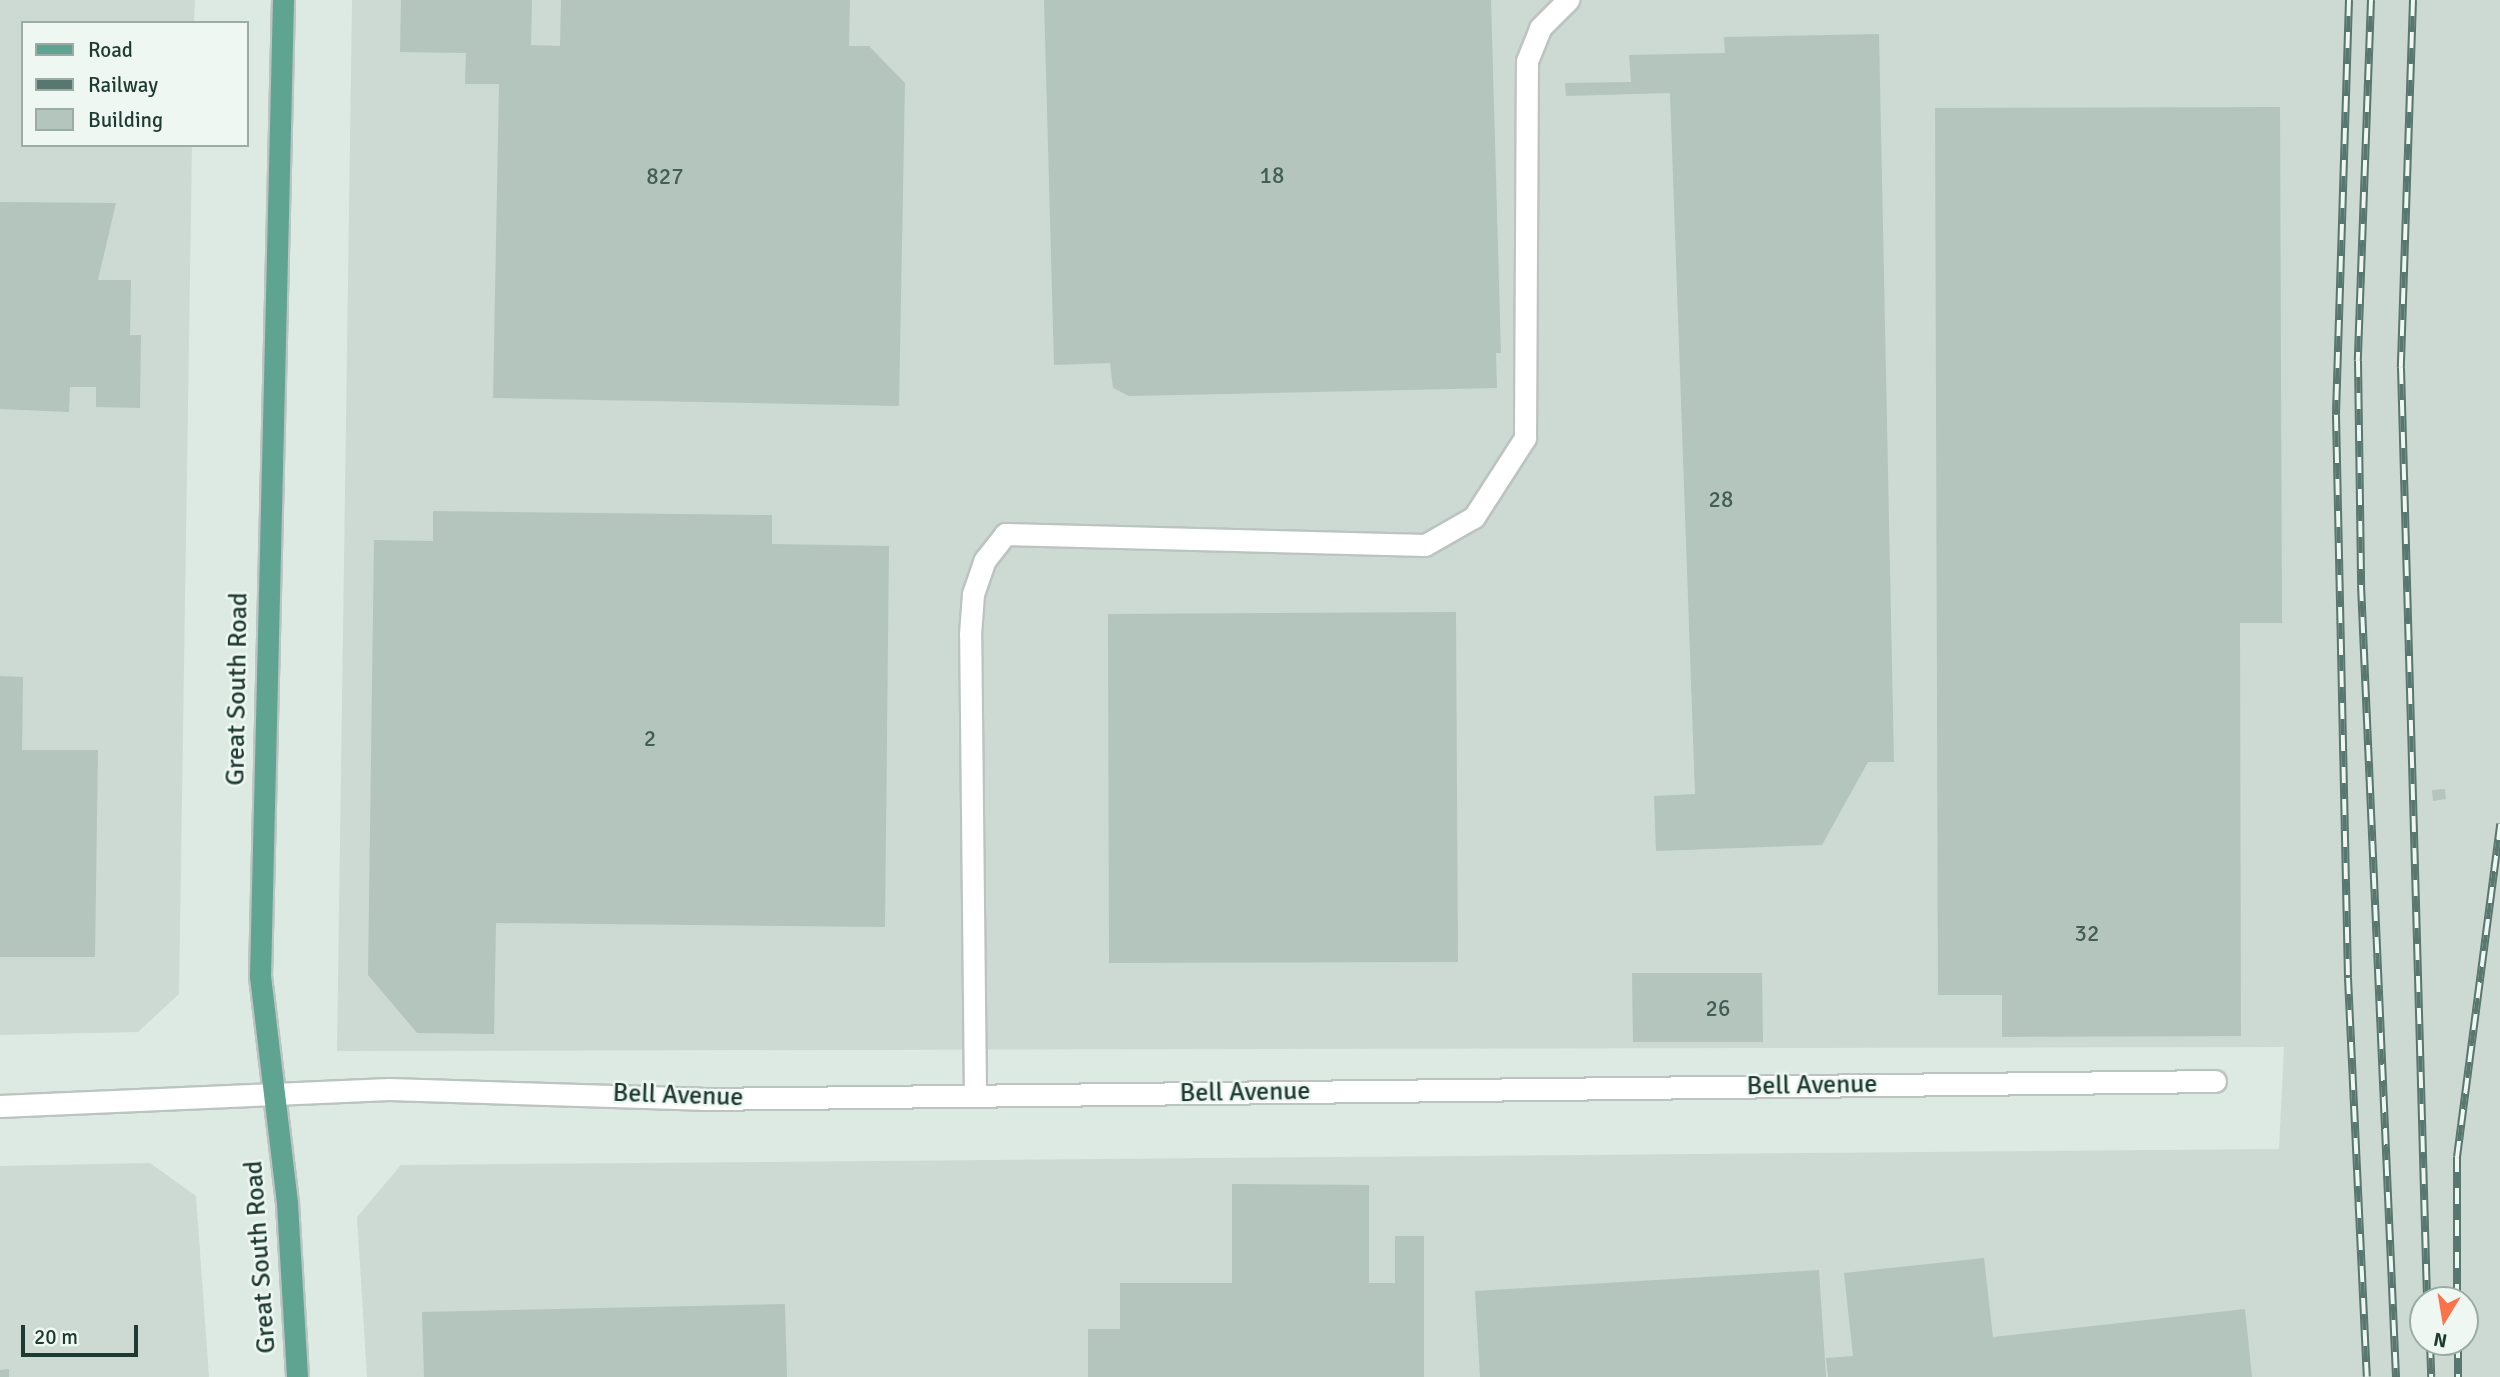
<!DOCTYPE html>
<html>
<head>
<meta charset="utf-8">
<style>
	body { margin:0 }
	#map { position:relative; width:2500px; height:1377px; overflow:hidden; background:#ddeae4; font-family:Signika,sans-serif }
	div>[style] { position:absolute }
	.built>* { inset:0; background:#ccdad3 }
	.building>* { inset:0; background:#b3c5bd }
	.roads { filter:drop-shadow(2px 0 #bcc4c2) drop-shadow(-2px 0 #bcc4c2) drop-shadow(0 2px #bcc4c2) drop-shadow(0 -2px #bcc4c2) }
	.minor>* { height:21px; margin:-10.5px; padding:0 10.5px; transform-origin:10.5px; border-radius:10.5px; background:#fff }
	.major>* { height:21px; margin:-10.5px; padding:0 10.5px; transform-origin:10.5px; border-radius:10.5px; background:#5fa391 }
	.rail>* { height:8px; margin-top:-4px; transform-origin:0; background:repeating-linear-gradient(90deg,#eef7f2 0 16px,#58776e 0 32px); box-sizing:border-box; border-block:2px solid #58776e }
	span { translate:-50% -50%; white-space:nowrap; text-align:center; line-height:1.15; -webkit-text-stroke:5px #eef7f2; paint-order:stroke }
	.number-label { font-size:23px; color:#435e56 }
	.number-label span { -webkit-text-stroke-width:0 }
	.street-label { font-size:26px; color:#1e3b33 }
	.legend { position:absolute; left:21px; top:21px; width:228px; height:126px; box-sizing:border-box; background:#eef7f2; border:2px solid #9baca6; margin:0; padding:9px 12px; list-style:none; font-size:21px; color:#1e3b33 }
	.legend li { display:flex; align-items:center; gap:14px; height:35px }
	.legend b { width:35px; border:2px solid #9baca6 }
	.north { position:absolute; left:2409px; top:1286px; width:70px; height:70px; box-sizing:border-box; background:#eef7f2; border:2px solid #9baca6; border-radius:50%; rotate:191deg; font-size:19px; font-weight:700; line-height:28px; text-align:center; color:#1e3b33 }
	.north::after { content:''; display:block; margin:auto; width:24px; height:32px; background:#fb734a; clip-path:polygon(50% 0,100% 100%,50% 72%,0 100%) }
	.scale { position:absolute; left:21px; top:1325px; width:117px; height:32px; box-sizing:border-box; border:4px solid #1e3b33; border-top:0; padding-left:9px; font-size:21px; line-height:24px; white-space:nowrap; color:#1e3b33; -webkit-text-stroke:5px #eef7f2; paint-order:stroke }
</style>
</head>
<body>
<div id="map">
	<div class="built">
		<div style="clip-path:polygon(0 0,195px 0,194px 23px,23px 23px,23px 145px,192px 145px,179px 994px,138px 1032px,0 1035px)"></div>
		<div style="clip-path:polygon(evenodd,352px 0,2500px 0,2500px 1377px,367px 1377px,357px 1217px,401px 1165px,2279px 1149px,2284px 1047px,337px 1051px,352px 0,2423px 1300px,2465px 1300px,2465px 1342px,2423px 1342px,2423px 1300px)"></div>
		<div style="clip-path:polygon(150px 1163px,196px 1196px,209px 1377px,0 1377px,0 1166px)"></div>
	</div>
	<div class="building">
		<div style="clip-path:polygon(401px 0,532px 0,531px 45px,560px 46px,561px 0,850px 0,849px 46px,869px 46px,905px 83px,899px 406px,493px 398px,499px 84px,465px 84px,466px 53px,400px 52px)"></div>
		<div style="clip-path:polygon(1044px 0,1491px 0,1501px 353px,1496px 353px,1497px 388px,1129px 396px,1113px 388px,1110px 363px,1054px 365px)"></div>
		<div style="clip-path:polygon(1879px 34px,1894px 762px,1868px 762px,1822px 845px,1656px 851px,1654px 796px,1695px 794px,1670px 93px,1566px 96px,1565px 83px,1631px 82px,1629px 55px,1725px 53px,1724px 37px)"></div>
		<div style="clip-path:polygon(2280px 107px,2282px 623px,2240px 623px,2241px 1036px,2002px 1037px,2002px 995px,1938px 995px,1935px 108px)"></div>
		<div style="clip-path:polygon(0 202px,116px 203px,98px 280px,131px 280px,130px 335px,141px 335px,140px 408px,96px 407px,96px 387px,70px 387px,69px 412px,0 409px)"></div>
		<div style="clip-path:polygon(433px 511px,772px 515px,772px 544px,889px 546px,885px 927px,496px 923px,494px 1034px,417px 1033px,368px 975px,374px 540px,433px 541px)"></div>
		<div style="clip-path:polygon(1456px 612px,1458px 962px,1109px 963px,1108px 614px)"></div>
		<div style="clip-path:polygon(0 676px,23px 677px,22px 750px,98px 750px,95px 957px,0 957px)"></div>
		<div style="clip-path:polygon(2445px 789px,2446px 799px,2433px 801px,2432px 790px)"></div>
		<div style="clip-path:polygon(1632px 973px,1762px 973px,1763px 1042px,1633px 1042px)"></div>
		<div style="clip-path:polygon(1232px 1184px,1369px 1185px,1369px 1283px,1395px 1283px,1395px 1236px,1424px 1236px,1424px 1377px,1088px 1377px,1088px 1329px,1120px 1329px,1120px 1283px,1232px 1283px)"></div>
		<div style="clip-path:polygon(1984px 1258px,1993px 1337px,2245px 1309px,2252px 1377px,1828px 1377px,1826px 1358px,1853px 1356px,1844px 1273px)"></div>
		<div style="clip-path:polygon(1819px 1270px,1826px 1377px,1480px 1377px,1475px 1291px)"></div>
		<div style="clip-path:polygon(785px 1304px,787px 1377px,424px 1377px,422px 1312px)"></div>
		<div style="clip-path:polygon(9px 1369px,9px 1377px,0 1377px,0 1370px)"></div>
	</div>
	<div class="roads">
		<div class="minor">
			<div style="left:975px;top:1096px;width:462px;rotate:-90.6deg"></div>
			<div style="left:970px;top:634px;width:40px;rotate:-85.7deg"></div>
			<div style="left:973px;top:594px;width:36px;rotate:-71deg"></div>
			<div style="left:985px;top:560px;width:33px;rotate:-52deg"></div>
			<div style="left:1005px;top:534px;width:420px;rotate:1.5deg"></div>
			<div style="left:1425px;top:545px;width:56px;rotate:-29.7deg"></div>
			<div style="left:1474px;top:517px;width:94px;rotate:-57.2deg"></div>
			<div style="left:1525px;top:438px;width:377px;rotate:-89.7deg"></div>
			<div style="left:1527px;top:61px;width:35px;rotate:-68deg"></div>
			<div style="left:1540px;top:28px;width:40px;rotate:-45deg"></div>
			<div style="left:0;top:1106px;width:389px;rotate:-2.5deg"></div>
			<div style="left:389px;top:1089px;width:313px;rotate:1.8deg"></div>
			<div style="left:702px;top:1099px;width:1513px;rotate:-0.68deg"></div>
		</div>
		<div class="major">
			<div style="left:283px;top:0;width:976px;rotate:91.35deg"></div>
			<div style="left:260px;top:976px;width:229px;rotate:83.2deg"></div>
			<div style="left:287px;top:1203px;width:174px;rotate:86.7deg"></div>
		</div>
	</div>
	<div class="rail">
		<div style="left:2349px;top:0;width:415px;rotate:91.8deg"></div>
		<div style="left:2336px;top:415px;width:563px;rotate:88.78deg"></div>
		<div style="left:2348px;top:978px;width:399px;rotate:87.3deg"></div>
		<div style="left:2371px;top:0;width:361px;rotate:92.1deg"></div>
		<div style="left:2358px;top:361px;width:224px;rotate:89.2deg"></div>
		<div style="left:2361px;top:585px;width:793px;rotate:87.47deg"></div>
		<div style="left:2413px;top:0;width:368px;rotate:91.9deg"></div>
		<div style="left:2401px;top:368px;width:932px;rotate:88.4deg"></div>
		<div style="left:2457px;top:1300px;width:143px;rotate:-90deg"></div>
		<div style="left:2457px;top:1157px;width:336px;rotate:-82.6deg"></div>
		<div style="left:2430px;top:1342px;width:35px;rotate:88deg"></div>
		<div style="left:2458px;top:1342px;width:35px;rotate:90deg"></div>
	</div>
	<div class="number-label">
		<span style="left:1272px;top:176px">18</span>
		<span style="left:665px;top:177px">827</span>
		<span style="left:1721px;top:500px">28</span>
		<span style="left:650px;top:739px">2</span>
		<span style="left:2087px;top:934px">32</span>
		<span style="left:1718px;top:1009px">26</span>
	</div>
	<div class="street-label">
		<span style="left:238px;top:689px;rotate:-89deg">Great South Road</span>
		<span style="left:1812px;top:1086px;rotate:-1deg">Bell Avenue</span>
		<span style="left:1245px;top:1093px;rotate:-1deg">Bell Avenue</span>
		<span style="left:678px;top:1096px;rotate:2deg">Bell Avenue</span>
		<span style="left:261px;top:1257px;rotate:-94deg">Great South Road</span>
	</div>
	<ul class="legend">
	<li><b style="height:9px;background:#5fa391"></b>Road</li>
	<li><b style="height:9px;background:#58776e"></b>Railway</li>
	<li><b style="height:19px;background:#b3c5bd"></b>Building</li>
	</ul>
	<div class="north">N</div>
	<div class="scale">20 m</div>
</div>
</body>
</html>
